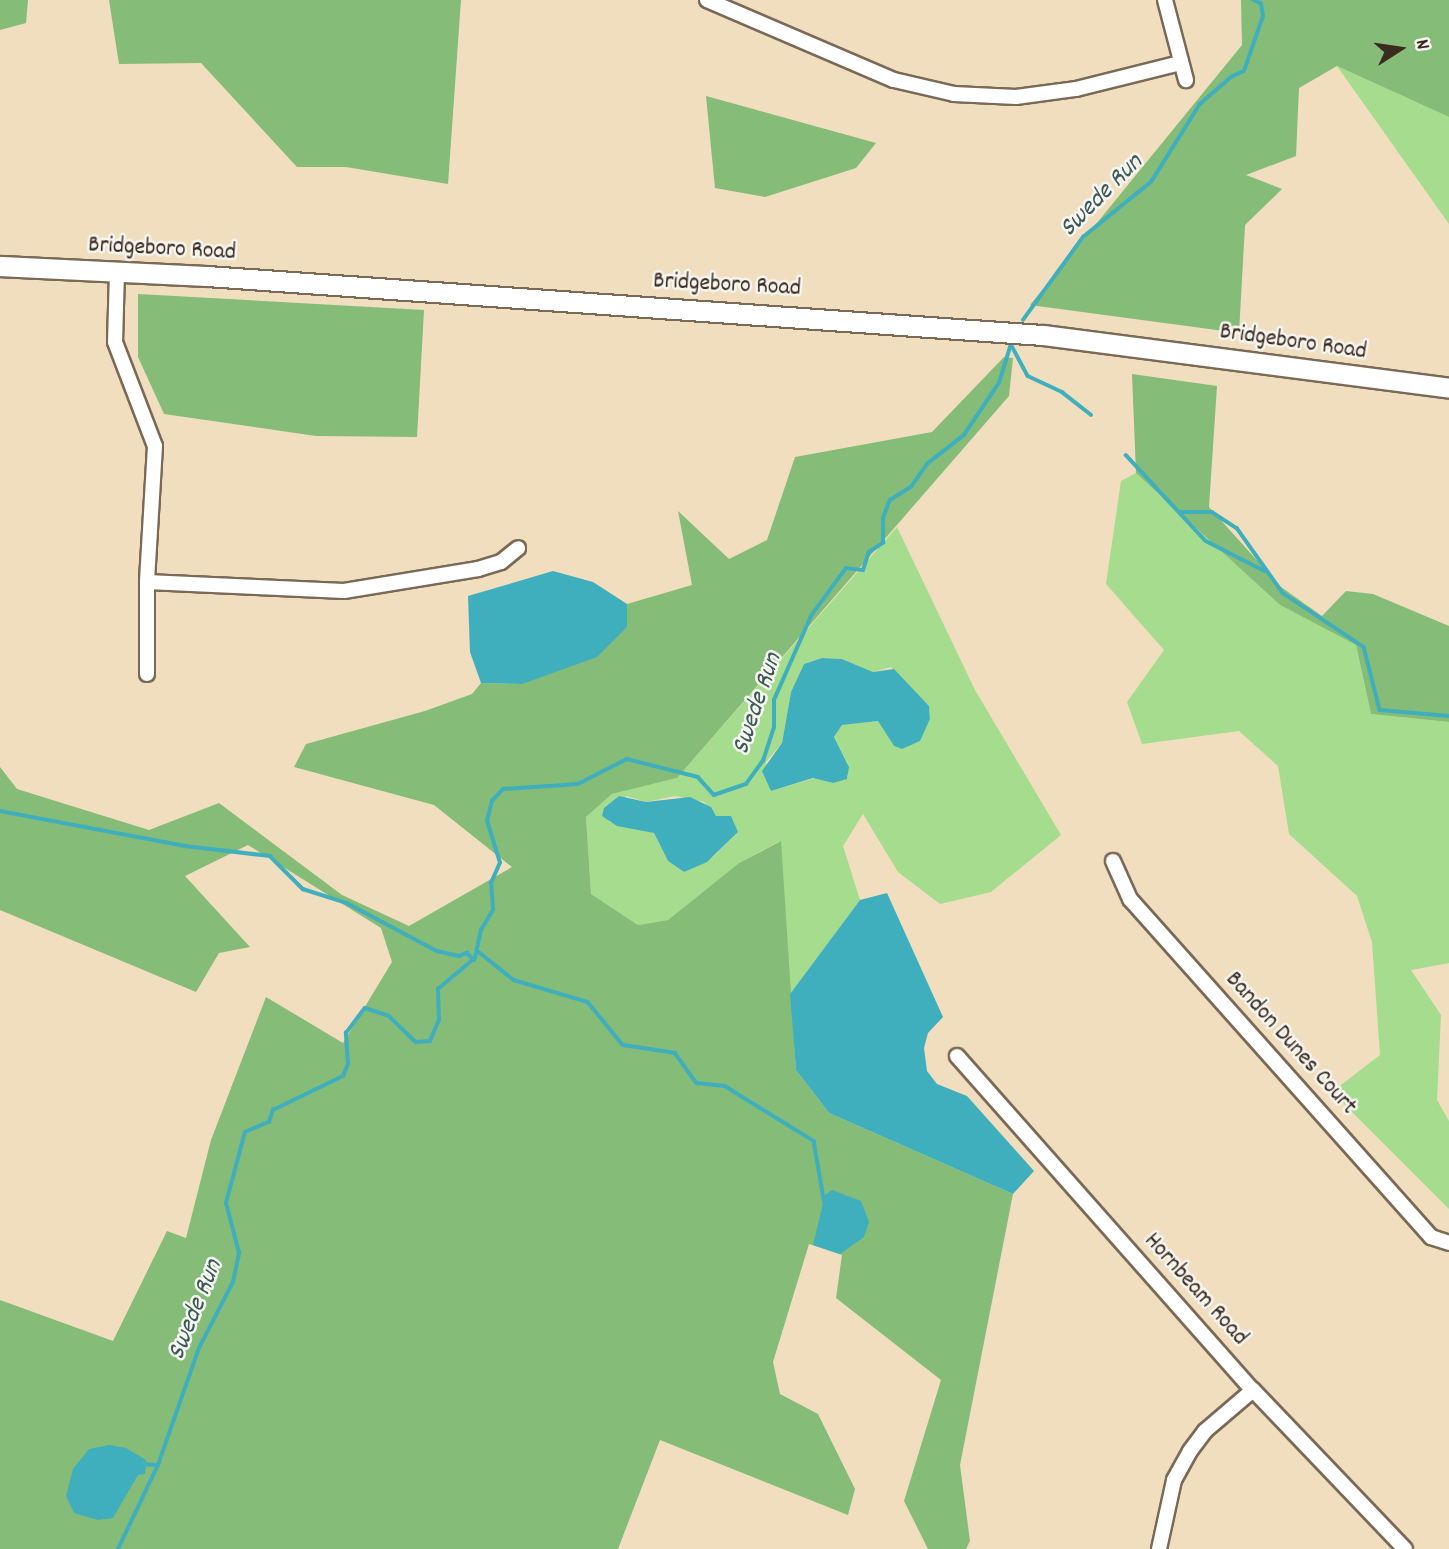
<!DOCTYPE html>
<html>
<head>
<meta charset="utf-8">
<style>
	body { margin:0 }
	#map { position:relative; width:1449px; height:1549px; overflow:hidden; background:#f0debf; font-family:Dekko,sans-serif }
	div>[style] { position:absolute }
	.green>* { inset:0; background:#a5dc8d }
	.forest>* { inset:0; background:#84bc78 }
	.water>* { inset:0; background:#40afbd }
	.stream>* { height:3.5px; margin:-1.75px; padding:0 1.75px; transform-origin:1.75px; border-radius:1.75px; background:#40afbd }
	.roads { filter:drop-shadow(2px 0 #7a6956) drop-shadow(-2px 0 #7a6956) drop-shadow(0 2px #7a6956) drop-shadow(0 -2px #7a6956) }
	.street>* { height:14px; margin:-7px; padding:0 7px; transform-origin:7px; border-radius:7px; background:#fff }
	.secondary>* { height:19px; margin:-9.5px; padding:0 9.5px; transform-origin:9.5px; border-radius:9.5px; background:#fff }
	span { translate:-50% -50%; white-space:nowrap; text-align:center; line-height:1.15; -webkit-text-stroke:5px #f6f6f2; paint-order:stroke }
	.street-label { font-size:24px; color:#3b2a1e }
	.water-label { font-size:26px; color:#3d5956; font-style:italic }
	.north { position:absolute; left:1365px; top:14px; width:70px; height:70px; -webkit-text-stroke:5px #f6f6f2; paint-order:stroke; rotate:78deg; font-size:19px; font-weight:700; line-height:28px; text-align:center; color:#3b2a1e }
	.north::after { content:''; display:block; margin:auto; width:24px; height:32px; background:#3b2a1e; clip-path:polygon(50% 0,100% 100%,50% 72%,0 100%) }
</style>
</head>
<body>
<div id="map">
	<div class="green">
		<div style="clip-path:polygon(1337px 66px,1449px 117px,1449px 224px)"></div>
		<div style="clip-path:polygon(1136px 473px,1280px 605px,1356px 645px,1371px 714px,1449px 722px,1449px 963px,1411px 970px,1441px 1015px,1437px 1100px,1449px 1121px,1449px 1209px,1332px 1092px,1380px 1055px,1372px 942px,1357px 896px,1289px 834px,1278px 766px,1239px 731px,1142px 744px,1127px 702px,1164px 650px,1106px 584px,1121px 481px)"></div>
		<div style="clip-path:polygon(evenodd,897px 527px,975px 690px,1061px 835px,991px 892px,940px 904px,898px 872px,863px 814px,843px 846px,860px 900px,790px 994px,780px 841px,739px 863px,668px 920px,638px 925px,591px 894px,586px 817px,612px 794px,677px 778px,897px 527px,822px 658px,842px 659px,873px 672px,891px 667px,929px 706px,930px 719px,919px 741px,902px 749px,894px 746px,878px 721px,842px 725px,834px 737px,848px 764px,848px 777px,833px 783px,815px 778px,771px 791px,766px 762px,782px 743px,791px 692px,804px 664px,822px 658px,897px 527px,626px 796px,646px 802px,675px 796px,704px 802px,716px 816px,728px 816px,738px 832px,713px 857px,684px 872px,668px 861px,654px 833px,609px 822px,626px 796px)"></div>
	</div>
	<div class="forest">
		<div style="clip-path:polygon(0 0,28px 0,26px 23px,0 30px)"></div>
		<div style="clip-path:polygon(109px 0,461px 0,448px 184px,346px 167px,297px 167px,201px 63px,119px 64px)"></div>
		<div style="clip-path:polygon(1241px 0,1449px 0,1449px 117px,1337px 66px,1299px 88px,1296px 156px,1246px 175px,1282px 189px,1245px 225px,1239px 333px,1030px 305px,1242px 45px)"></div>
		<div style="clip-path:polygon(706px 96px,876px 143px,856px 168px,765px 197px,715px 188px)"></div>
		<div style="clip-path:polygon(138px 294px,424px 310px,417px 437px,316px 436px,164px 414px,138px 357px)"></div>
		<div style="clip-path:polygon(1004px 357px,1013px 358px,1009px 396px,677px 778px,612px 794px,586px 817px,591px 894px,638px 925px,668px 920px,739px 863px,781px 841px,796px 1070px,829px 1113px,1013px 1194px,960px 1465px,970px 1541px,966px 1549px,928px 1549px,904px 1501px,941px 1380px,836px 1298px,842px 1255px,809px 1244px,773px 1362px,780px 1394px,818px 1414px,855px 1489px,848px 1515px,660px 1440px,618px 1549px,0 1549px,0 1300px,113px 1341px,167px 1231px,186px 1238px,211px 1140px,266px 997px,343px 1043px,392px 962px,381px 928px,248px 845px,185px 876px,250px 947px,219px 953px,196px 992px,0 910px,0 767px,17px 789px,149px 830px,219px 803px,342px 895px,409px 926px,512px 867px,434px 805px,294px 767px,306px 744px,425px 711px,472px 694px,481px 683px,522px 684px,627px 627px,627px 604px,692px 585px,678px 511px,729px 559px,767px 540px,795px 457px,932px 432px)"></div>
		<div style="clip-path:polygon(1132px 374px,1217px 386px,1209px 507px,1281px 587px,1322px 616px,1346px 591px,1373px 594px,1449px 626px,1449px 722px,1371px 714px,1356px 645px,1280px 605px,1136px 473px)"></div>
	</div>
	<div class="water">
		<div style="clip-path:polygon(553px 571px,593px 582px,627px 604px,627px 627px,597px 657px,522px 684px,481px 683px,470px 652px,468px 596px)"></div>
		<div style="clip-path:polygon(822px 658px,842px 659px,873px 672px,894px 669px,929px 706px,930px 719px,920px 741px,902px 749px,894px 746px,878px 721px,842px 725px,834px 737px,849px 767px,847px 779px,833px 783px,813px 778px,771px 791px,762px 771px,782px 743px,791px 692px,804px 664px)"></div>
		<div style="clip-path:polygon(619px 796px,646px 802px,690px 797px,711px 807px,716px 816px,731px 816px,738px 832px,707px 862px,684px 872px,668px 861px,654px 833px,617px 826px,602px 816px,604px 808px)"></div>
		<div style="clip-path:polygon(887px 893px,943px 1017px,928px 1033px,924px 1048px,927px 1071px,937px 1084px,967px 1096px,1034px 1171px,1013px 1194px,829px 1113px,796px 1070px,790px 994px,860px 900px)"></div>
		<div style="clip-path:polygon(832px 1190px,861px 1201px,869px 1222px,864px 1237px,840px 1254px,813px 1245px,825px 1195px)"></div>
		<div style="clip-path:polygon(109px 1445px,126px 1448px,146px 1460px,145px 1474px,138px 1475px,113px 1518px,98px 1520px,74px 1513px,66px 1496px,73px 1469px,89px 1449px)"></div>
	</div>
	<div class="stream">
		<div style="left:1023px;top:320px;width:102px;rotate:-54.1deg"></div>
		<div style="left:1083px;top:237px;width:87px;rotate:-39deg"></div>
		<div style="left:1151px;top:182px;width:92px;rotate:-57.9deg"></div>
		<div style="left:1200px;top:104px;width:41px;rotate:-41.1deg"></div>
		<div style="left:1231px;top:77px;width:14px;rotate:-25deg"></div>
		<div style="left:1244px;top:71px;width:58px;rotate:-70.9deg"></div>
		<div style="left:1263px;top:16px;width:12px;rotate:-99deg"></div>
		<div style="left:1261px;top:4px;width:9px;rotate:-153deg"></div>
		<div style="left:1011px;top:344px;width:36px;rotate:62deg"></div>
		<div style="left:1028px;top:376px;width:38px;rotate:25deg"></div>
		<div style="left:1062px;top:392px;width:37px;rotate:38deg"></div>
		<div style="left:1126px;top:455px;width:117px;rotate:47.1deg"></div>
		<div style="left:1206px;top:541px;width:66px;rotate:27deg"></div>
		<div style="left:1180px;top:512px;width:32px"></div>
		<div style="left:1212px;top:512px;width:30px;rotate:33deg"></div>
		<div style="left:1237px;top:528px;width:80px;rotate:54.7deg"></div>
		<div style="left:1283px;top:593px;width:97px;rotate:33.7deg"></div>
		<div style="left:1364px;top:647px;width:65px;rotate:75.7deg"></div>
		<div style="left:1380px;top:710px;width:69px;rotate:5deg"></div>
		<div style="left:0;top:811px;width:188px;rotate:10.7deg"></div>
		<div style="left:185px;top:846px;width:86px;rotate:6.7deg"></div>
		<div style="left:270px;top:856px;width:47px;rotate:45deg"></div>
		<div style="left:303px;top:889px;width:46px;rotate:17.7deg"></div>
		<div style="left:347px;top:903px;width:102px;rotate:28.1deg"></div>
		<div style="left:437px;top:951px;width:23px;rotate:13deg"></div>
		<div style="left:459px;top:956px;width:9px;rotate:-21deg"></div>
		<div style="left:467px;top:953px;width:10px;rotate:45deg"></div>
		<div style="left:479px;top:952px;width:45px;rotate:38.7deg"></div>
		<div style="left:514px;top:980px;width:77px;rotate:16.6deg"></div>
		<div style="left:588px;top:1002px;width:55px;rotate:50.9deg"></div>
		<div style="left:623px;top:1045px;width:53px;rotate:8.7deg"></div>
		<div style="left:675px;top:1053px;width:37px;rotate:54deg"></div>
		<div style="left:697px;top:1083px;width:28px;rotate:6deg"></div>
		<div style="left:725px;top:1086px;width:105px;rotate:31.7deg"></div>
		<div style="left:814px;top:1141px;width:65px;rotate:80.2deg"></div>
		<div style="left:142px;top:1464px;width:16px;rotate:4deg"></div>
		<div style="left:118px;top:1549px;width:93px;rotate:-64.5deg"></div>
		<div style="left:158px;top:1465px;width:124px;rotate:-70.7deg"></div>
		<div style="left:199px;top:1348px;width:74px;rotate:-62.7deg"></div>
		<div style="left:233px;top:1282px;width:30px;rotate:-78deg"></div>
		<div style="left:239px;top:1253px;width:52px;rotate:-104.6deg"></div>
		<div style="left:226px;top:1203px;width:73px;rotate:-75deg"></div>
		<div style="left:245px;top:1132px;width:26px;rotate:-23deg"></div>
		<div style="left:269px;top:1122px;width:13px;rotate:-72deg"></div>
		<div style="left:273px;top:1110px;width:78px;rotate:-25.9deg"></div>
		<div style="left:343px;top:1076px;width:13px;rotate:-67deg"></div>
		<div style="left:348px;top:1064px;width:31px;rotate:-94deg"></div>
		<div style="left:346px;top:1033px;width:31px;rotate:-53deg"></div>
		<div style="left:365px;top:1008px;width:25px;rotate:18deg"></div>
		<div style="left:389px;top:1016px;width:37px;rotate:44deg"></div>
		<div style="left:416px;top:1042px;width:14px;rotate:-4deg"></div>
		<div style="left:430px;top:1041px;width:23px;rotate:-67deg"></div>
		<div style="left:439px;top:1020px;width:31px;rotate:-92deg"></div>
		<div style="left:438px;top:989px;width:48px;rotate:-40deg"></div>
		<div style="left:475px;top:958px;width:29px;rotate:-78deg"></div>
		<div style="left:481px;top:930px;width:23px;rotate:-59deg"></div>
		<div style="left:493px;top:910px;width:27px;rotate:-94deg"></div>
		<div style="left:491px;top:883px;width:22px;rotate:-66deg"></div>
		<div style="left:500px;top:863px;width:44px;rotate:-107.2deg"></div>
		<div style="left:487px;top:821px;width:21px;rotate:-76deg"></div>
		<div style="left:492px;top:801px;width:16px;rotate:-47deg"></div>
		<div style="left:503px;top:789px;width:75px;rotate:-3.8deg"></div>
		<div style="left:578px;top:784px;width:55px;rotate:-27deg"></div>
		<div style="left:627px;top:759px;width:73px;rotate:14.2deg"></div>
		<div style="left:698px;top:777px;width:24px;rotate:48deg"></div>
		<div style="left:714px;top:795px;width:34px;rotate:-19deg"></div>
		<div style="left:746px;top:784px;width:29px;rotate:-54deg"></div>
		<div style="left:763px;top:761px;width:35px;rotate:-72deg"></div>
		<div style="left:774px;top:728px;width:28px;rotate:-90deg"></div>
		<div style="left:774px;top:700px;width:92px;rotate:-66.2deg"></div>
		<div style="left:811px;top:616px;width:59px;rotate:-53.9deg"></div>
		<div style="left:846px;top:568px;width:17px;rotate:7deg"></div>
		<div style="left:863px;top:570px;width:19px;rotate:-72deg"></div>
		<div style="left:869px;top:552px;width:17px;rotate:-33deg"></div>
		<div style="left:883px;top:543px;width:25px;rotate:-90deg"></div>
		<div style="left:883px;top:518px;width:19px;rotate:-69deg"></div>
		<div style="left:890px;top:500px;width:25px;rotate:-32deg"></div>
		<div style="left:911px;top:487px;width:28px;rotate:-55deg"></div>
		<div style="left:927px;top:464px;width:47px;rotate:-38.1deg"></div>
		<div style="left:964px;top:435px;width:63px;rotate:-56.1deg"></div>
		<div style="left:999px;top:383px;width:41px;rotate:-72.9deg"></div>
	</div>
	<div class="roads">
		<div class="street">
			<div style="left:707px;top:0;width:203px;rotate:23.2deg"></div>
			<div style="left:894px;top:80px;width:62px;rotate:13.1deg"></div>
			<div style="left:954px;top:94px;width:62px;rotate:2.8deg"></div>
			<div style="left:1016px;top:97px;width:61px;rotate:-7.6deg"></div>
			<div style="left:1076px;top:89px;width:107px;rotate:-14deg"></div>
			<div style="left:1165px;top:0;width:83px;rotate:75.3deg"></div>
			<div style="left:117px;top:271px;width:71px;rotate:91.6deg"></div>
			<div style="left:115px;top:342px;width:111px;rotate:69deg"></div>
			<div style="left:155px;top:446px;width:136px;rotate:93.4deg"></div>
			<div style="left:147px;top:582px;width:197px;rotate:2.6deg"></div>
			<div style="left:344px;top:591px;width:136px;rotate:-9.3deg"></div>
			<div style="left:478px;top:569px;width:24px;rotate:-17deg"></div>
			<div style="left:501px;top:562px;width:22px;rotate:-39deg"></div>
			<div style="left:147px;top:582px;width:92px;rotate:90deg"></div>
			<div style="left:1113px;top:861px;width:42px;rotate:65.9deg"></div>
			<div style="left:1130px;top:899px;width:453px;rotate:48.3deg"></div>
			<div style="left:1431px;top:1237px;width:19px;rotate:18deg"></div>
			<div style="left:957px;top:1056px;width:446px;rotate:48.5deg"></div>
			<div style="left:1253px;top:1390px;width:220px;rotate:46.3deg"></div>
			<div style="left:1159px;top:1549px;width:71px;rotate:-77.7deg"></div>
			<div style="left:1174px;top:1480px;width:33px;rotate:-61deg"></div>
			<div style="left:1190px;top:1451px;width:25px;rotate:-53deg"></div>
			<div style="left:1205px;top:1431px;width:63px;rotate:-40.5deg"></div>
		</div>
		<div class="secondary">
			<div style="left:0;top:266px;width:207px;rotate:2.8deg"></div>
			<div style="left:207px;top:276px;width:838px;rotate:4.04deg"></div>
			<div style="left:1043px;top:335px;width:409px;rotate:7.4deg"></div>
		</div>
	</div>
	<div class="street-label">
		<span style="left:162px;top:250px;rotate:3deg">Bridgeboro Road</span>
		<span style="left:727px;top:286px;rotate:3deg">Bridgeboro Road</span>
		<span style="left:1293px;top:343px;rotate:8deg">Bridgeboro Road</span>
		<span style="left:1290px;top:1044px;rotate:48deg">Bandon Dunes Court</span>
		<span style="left:1195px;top:1290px;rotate:48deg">Hornbeam Road</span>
	</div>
	<div class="water-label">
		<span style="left:1102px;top:196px;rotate:-45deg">Swede Run</span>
		<span style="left:758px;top:704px;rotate:-71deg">Swede Run</span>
		<span style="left:196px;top:1310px;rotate:-68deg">Swede Run</span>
	</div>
	<div class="north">N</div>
</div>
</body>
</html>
